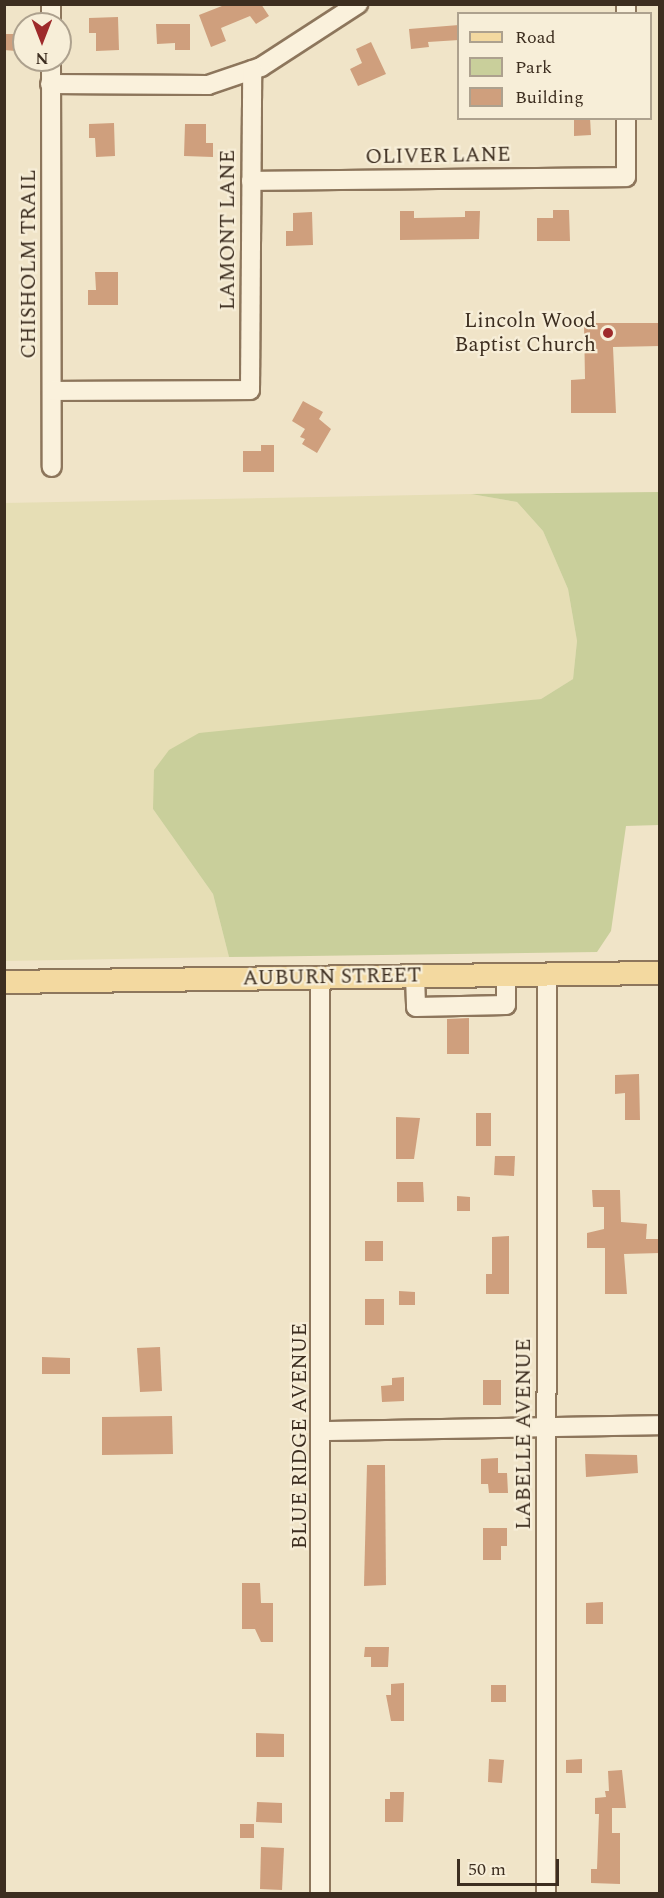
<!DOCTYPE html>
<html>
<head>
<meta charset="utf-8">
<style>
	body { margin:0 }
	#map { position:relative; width:664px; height:1898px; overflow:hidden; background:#f0e4c8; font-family:Spectral,serif }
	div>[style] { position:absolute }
	.farmland>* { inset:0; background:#e6deb5 }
	.green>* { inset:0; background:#c9cf9b }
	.building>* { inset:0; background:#cf9f7d }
	.roads { filter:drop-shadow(2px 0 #8d765c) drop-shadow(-2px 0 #8d765c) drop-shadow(0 2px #8d765c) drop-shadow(0 -2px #8d765c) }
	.minor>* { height:18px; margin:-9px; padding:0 9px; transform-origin:9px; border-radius:9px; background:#faf1dc }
	.major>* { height:22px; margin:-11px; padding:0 11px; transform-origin:11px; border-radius:11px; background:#f3d9a0 }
	.dots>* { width:16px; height:16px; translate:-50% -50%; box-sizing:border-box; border:3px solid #f7eed8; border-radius:50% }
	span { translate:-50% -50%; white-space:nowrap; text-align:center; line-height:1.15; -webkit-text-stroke:4.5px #f7eed8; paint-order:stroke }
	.street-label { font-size:21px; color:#3d2e20 }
	.poi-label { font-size:21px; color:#3d2e20 }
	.right { translate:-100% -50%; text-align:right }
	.frame { position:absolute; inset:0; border:6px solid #3d2e20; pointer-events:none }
	.legend { position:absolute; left:457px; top:12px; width:195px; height:108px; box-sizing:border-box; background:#f7eed8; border:2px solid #ada18e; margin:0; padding:8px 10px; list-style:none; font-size:18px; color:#3d2e20 }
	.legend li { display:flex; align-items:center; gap:12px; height:30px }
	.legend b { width:30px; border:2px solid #ada18e }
	.north { position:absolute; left:12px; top:12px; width:60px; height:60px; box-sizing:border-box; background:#f7eed8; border:2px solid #ada18e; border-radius:50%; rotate:180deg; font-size:16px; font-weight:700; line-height:24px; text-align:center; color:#3d2e20 }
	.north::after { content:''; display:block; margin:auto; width:21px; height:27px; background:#9e2a2b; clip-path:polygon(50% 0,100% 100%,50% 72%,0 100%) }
	.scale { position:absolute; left:457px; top:1859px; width:102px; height:27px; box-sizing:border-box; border:3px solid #3d2e20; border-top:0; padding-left:8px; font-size:18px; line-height:21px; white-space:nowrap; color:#3d2e20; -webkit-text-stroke:4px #f7eed8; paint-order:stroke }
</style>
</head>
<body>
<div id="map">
	<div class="farmland">
		<div style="clip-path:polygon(471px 494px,517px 502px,543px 531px,568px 589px,577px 641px,573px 679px,541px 699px,461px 710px,153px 809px,213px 894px,229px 957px,5px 961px,4px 503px)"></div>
	</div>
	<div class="green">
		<div style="clip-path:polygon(659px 492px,659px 825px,626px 826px,611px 931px,597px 952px,229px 957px,213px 894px,153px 809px,154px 770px,169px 750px,199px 733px,541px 699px,573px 679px,577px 641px,568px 589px,543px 531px,517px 502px,471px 494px)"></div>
	</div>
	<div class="building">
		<div style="clip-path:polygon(227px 4px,261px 4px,269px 16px,256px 24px,250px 16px,221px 28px,226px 41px,211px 47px,199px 15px)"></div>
		<div style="clip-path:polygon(118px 17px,119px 50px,96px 51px,96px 33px,89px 33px,89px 18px)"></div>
		<div style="clip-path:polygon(156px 24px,190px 24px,190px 50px,175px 50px,175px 43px,157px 44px)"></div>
		<div style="clip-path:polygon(459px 25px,459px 40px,428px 42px,429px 47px,411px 49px,409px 29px)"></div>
		<div style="clip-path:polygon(4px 34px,16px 34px,16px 51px,4px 50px)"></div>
		<div style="clip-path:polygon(371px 42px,386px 74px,358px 86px,350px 69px,362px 63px,356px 49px)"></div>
		<div style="clip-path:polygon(574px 118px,590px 118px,591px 135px,574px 136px)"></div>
		<div style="clip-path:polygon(114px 123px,115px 156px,96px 157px,95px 138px,89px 138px,89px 124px)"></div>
		<div style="clip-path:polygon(185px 124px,206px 124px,206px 143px,213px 143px,213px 157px,184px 156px)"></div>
		<div style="clip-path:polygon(553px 210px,569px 210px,570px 241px,537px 241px,537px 218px,553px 218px)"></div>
		<div style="clip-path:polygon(400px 211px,414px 211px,414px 218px,465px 217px,465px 211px,480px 211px,479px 239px,400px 240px)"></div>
		<div style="clip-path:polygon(312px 212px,313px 245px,286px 246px,286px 231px,293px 231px,293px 213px)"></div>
		<div style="clip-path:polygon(95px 272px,118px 272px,118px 305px,88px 305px,88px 290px,96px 290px)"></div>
		<div style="clip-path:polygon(584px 323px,660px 323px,660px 346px,613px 347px,616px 413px,571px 413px,571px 380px,585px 379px)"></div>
		<div style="clip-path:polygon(303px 401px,323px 412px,319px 419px,331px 429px,317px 453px,302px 444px,305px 439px,300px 437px,305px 429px,292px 421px)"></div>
		<div style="clip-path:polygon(261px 445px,274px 445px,274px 472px,243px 472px,243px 451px,261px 451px)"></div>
		<div style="clip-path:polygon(469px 1018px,469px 1054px,447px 1054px,447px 1019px)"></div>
		<div style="clip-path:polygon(639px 1074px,640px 1120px,625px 1120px,625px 1093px,615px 1094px,615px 1075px)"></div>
		<div style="clip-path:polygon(476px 1113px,491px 1113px,491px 1146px,476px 1146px)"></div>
		<div style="clip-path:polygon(396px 1117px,420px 1118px,414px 1159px,396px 1159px)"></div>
		<div style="clip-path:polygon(495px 1156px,515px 1156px,514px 1176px,494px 1175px)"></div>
		<div style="clip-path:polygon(397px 1182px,423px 1182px,424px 1202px,397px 1202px)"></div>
		<div style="clip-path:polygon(592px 1190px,620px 1190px,621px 1222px,647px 1224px,646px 1239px,660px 1239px,660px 1253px,624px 1254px,627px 1294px,605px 1294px,605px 1248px,587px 1248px,587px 1233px,604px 1229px,604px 1207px,593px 1207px)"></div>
		<div style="clip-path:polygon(457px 1196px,470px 1197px,470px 1211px,457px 1211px)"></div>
		<div style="clip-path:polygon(509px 1236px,509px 1294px,486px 1294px,486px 1274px,492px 1274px,492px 1237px)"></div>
		<div style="clip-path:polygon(365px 1241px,383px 1241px,383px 1261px,365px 1261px)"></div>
		<div style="clip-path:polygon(399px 1291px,415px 1292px,415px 1305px,399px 1305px)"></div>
		<div style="clip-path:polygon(365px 1299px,384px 1299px,384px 1325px,365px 1325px)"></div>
		<div style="clip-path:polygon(160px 1347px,162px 1391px,140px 1392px,137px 1348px)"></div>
		<div style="clip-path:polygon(42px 1357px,70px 1358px,70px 1374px,42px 1374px)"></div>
		<div style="clip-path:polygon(404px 1377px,404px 1401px,382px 1402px,381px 1386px,392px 1385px,392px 1378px)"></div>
		<div style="clip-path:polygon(483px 1380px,501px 1380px,501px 1405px,483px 1405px)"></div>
		<div style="clip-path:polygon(172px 1416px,173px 1454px,102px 1455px,102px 1417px)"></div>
		<div style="clip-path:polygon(585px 1454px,637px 1455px,638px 1473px,586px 1477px)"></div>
		<div style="clip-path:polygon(498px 1458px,498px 1473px,507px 1473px,508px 1493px,489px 1493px,488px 1484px,481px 1484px,481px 1459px)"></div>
		<div style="clip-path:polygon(367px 1465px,385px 1465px,386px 1585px,364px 1586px)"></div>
		<div style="clip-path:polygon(483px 1528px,507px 1528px,507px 1546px,501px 1546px,501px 1560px,483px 1560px)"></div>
		<div style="clip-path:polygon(242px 1583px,260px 1583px,261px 1603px,273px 1603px,273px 1642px,261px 1642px,255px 1629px,242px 1629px)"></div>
		<div style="clip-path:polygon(603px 1602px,603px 1624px,586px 1624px,586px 1603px)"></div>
		<div style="clip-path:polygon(365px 1647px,389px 1647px,388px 1667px,371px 1667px,371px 1657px,364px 1657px)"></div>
		<div style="clip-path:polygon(404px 1683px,404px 1721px,391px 1721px,386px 1695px,391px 1695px,391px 1684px)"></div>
		<div style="clip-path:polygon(491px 1685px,506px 1685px,506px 1702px,491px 1702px)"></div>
		<div style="clip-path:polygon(256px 1733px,284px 1734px,284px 1757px,256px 1757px)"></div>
		<div style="clip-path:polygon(489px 1759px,504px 1760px,502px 1783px,488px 1782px)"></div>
		<div style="clip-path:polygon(582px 1759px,582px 1773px,566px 1773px,566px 1760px)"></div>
		<div style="clip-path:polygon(622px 1770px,626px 1808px,612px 1808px,612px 1833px,620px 1833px,620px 1884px,591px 1883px,591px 1869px,597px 1869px,599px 1814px,595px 1814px,595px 1798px,606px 1797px,605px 1791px,609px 1791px,608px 1771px)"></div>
		<div style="clip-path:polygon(390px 1792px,404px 1792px,403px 1822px,385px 1822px,385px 1799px,390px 1799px)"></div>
		<div style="clip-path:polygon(257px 1802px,282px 1803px,282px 1823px,256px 1822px)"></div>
		<div style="clip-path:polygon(240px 1824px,254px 1824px,254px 1838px,240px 1838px)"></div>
		<div style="clip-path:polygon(261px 1847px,284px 1848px,282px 1890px,260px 1889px)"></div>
	</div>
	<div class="roads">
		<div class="minor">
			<div style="left:626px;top:4px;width:10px;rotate:90deg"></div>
			<div style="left:51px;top:24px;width:20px;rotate:-90deg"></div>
			<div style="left:51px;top:60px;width:407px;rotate:89.9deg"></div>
			<div style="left:50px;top:84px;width:158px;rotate:0.4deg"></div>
			<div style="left:208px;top:85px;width:56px;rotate:-18.8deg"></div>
			<div style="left:261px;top:67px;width:116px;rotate:-33deg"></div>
			<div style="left:251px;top:181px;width:375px;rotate:-0.6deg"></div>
			<div style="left:626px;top:177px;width:59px;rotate:-90deg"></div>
			<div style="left:52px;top:391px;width:198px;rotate:-0.3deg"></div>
			<div style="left:250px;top:390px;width:320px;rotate:-89.6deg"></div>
			<div style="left:415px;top:976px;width:31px;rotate:88deg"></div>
			<div style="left:416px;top:1007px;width:90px;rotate:-1.3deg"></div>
			<div style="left:506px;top:1005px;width:30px;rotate:-90deg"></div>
			<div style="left:323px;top:1431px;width:337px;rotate:-1deg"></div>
			<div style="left:320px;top:1894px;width:916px;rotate:-90deg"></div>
			<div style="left:546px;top:1894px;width:920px;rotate:-89.94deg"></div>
		</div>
		<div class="major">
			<div style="left:4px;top:982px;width:656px;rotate:-0.79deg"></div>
		</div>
	</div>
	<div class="dots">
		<div style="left:608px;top:333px;background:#9e2a2b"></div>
	</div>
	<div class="street-label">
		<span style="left:438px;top:156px;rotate:-1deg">OLIVER LANE</span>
		<span style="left:228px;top:230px;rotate:-90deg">LAMONT LANE</span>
		<span style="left:29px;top:264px;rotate:-90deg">CHISHOLM TRAIL</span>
		<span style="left:332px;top:977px;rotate:-1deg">AUBURN STREET</span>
		<span style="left:524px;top:1434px;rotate:-90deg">LABELLE AVENUE</span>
		<span style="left:300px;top:1436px;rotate:-90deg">BLUE RIDGE AVENUE</span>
	</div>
	<div class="poi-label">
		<span class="right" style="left:596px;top:333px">Lincoln Wood<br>Baptist Church</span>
	</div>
	<div class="frame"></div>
	<ul class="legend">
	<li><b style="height:8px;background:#f3d9a0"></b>Road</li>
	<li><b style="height:16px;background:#c9cf9b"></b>Park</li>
	<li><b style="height:16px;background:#cf9f7d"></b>Building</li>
	</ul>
	<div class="north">N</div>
	<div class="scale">50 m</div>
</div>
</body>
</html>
